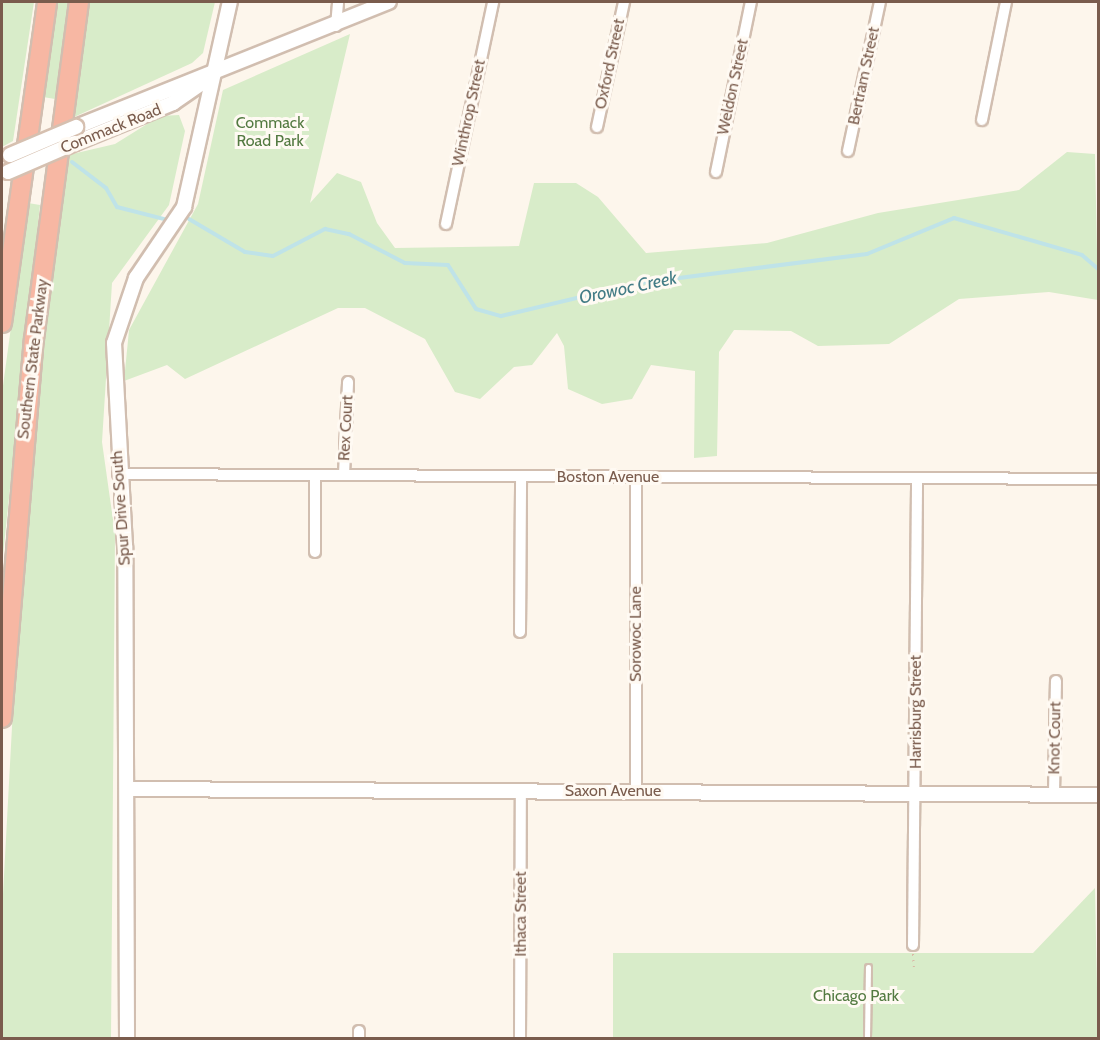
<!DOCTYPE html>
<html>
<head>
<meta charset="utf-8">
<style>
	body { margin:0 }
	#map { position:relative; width:1100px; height:1040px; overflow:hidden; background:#fdf6ec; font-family:Cabin,sans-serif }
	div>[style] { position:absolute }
	.green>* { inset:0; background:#d8ecc9 }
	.stream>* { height:4px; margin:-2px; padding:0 2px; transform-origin:2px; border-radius:2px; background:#bfe3e8 }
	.path>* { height:2px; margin-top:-1px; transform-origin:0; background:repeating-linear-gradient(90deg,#d9b8a5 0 1.5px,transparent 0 6px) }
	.roads { filter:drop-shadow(2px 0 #d1beb0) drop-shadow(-2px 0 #d1beb0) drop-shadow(0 2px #d1beb0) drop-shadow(0 -2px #d1beb0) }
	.lane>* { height:5px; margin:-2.5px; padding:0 2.5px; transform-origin:2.5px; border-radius:2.5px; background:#fff }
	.street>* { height:10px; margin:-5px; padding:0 5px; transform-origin:5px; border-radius:5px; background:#fff }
	.secondary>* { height:14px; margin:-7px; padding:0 7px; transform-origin:7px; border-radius:7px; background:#fff }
	.highway>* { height:18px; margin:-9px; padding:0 9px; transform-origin:9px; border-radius:9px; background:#f7b7a3 }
	.bridges { filter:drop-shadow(2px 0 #d6c0b0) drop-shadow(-2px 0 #d6c0b0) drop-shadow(0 2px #d6c0b0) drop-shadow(0 -2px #d6c0b0) }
	.secondary-bridge>* { height:14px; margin:-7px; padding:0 7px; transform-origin:7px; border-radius:7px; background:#fff }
	span { translate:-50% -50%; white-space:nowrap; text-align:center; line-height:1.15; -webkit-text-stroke:6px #fffaf3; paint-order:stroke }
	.street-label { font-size:16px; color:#7a5c4d }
	.park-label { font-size:16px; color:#537a41 }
	.water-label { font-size:18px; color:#437c86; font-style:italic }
	.frame { position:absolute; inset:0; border:3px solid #7a5c4d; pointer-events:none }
</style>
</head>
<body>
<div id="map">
	<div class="green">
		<div style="clip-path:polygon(2px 2px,34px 2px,13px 141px,2px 147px)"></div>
		<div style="clip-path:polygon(56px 2px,68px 2px,55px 99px,43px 97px)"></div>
		<div style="clip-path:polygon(88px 2px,215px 2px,203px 53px,192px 63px,72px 118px)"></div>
		<div style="clip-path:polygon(350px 34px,310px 203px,337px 173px,361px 182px,377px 223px,395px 248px,519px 246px,534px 183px,576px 183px,598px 197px,646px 253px,767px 243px,878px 213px,1019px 190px,1067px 152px,1095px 154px,1098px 300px,1049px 292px,959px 299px,889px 344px,818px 346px,791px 331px,734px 330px,719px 352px,717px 456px,694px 458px,695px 371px,651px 365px,632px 399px,602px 404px,568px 389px,564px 346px,557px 333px,532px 365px,514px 367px,480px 399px,455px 392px,425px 339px,365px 308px,338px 308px,185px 379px,167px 365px,124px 381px,129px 330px,198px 204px,223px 90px)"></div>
		<div style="clip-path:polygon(179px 115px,185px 131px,169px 205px,112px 283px,102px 442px,115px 534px,111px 1038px,2px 1038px,2px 913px,20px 578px,39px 373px,68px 155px,115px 144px,160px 116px)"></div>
		<div style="clip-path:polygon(28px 203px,40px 205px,2px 564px,2px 393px)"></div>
		<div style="clip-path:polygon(1095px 888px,1098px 1038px,613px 1038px,613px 953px,1033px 953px)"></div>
	</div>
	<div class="stream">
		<div style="left:72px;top:162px;width:43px;rotate:37.4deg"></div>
		<div style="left:106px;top:188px;width:22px;rotate:60deg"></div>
		<div style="left:117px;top:207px;width:53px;rotate:14.3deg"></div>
		<div style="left:189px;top:219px;width:65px;rotate:30.5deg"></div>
		<div style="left:245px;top:252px;width:28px;rotate:8deg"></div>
		<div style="left:273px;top:256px;width:59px;rotate:-27.4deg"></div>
		<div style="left:325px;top:229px;width:25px;rotate:12deg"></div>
		<div style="left:349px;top:234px;width:63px;rotate:27.4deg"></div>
		<div style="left:405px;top:263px;width:43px;rotate:2.7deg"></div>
		<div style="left:448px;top:265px;width:52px;rotate:57.5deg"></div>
		<div style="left:476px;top:309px;width:26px;rotate:16deg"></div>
		<div style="left:501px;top:316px;width:143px;rotate:-13.4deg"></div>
		<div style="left:640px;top:283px;width:229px;rotate:-7.3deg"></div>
		<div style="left:867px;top:254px;width:94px;rotate:-22.5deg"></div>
		<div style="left:954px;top:218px;width:133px;rotate:16.1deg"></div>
		<div style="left:1082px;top:255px;width:21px;rotate:41deg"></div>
	</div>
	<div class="path">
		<div style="left:913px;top:954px;width:15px;rotate:86deg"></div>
	</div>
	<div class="roads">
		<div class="lane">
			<div style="left:867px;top:1038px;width:71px;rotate:-89.2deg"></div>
		</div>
		<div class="street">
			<div style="left:336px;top:26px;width:24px;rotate:-85deg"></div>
			<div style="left:982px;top:120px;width:120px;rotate:-78.5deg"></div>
			<div style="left:597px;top:127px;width:128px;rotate:-77.8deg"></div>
			<div style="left:848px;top:151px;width:152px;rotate:-77.9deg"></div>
			<div style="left:716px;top:172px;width:174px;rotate:-78.4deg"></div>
			<div style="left:446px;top:224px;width:227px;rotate:-78deg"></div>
			<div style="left:118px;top:474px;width:980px;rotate:0.29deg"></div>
			<div style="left:344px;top:475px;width:93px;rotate:-87.5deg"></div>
			<div style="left:636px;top:477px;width:314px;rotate:90deg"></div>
			<div style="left:315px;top:552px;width:76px;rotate:-90deg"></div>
			<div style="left:520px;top:632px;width:156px;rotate:-89.6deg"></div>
			<div style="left:1054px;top:794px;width:113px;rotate:-89deg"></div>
			<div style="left:913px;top:945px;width:466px;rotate:-89.5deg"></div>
			<div style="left:359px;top:1038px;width:7px;rotate:-90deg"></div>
			<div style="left:520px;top:1038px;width:248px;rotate:-89.8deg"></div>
		</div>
		<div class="secondary">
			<div style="left:76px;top:127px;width:337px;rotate:-21.8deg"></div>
			<div style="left:75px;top:143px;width:106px;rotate:-22.2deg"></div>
			<div style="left:173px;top:103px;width:44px;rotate:-34.8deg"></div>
			<div style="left:128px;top:789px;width:970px;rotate:0.35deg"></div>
			<div style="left:127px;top:1038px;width:492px;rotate:-90.2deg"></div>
			<div style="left:125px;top:546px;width:203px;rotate:-93.1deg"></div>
			<div style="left:114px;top:343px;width:69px;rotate:-71.3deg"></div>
			<div style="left:136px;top:278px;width:86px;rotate:-55.9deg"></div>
			<div style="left:184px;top:207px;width:210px;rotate:-77.4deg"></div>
		</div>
		<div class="highway">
			<div style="left:2px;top:323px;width:324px;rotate:-82deg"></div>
			<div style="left:2px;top:718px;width:380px;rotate:-85.2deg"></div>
			<div style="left:34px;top:339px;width:340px;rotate:-82.4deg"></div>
		</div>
	</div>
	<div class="bridges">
		<div class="secondary-bridge">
			<div style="left:10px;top:155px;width:72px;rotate:-23deg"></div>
			<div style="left:8px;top:172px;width:73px;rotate:-23.4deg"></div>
		</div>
	</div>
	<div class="street-label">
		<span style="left:610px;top:64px;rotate:-78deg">Oxford Street</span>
		<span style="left:864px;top:76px;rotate:-78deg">Bertram Street</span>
		<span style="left:733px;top:87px;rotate:-78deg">Weldon Street</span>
		<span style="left:469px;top:113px;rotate:-78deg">Winthrop Street</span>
		<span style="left:111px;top:129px;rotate:-22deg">Commack Road</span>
		<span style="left:33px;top:359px;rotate:-83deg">Southern State Parkway</span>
		<span style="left:346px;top:428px;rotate:-87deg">Rex Court</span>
		<span style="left:608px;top:477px">Boston Avenue</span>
		<span style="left:121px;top:508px;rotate:-94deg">Spur Drive South</span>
		<span style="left:636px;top:634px;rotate:-90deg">Sorowoc Lane</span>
		<span style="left:916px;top:712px;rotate:-90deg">Harrisburg Street</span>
		<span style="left:1055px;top:738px;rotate:-89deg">Knot Court</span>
		<span style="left:613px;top:791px">Saxon Avenue</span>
		<span style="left:521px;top:914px;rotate:-90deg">Ithaca Street</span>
	</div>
	<div class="park-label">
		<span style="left:270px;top:132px">Commack<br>Road Park</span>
		<span style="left:856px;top:996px">Chicago Park</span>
	</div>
	<div class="water-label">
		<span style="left:628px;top:288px;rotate:-12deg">Orowoc Creek</span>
	</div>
	<div class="frame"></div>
</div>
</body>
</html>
